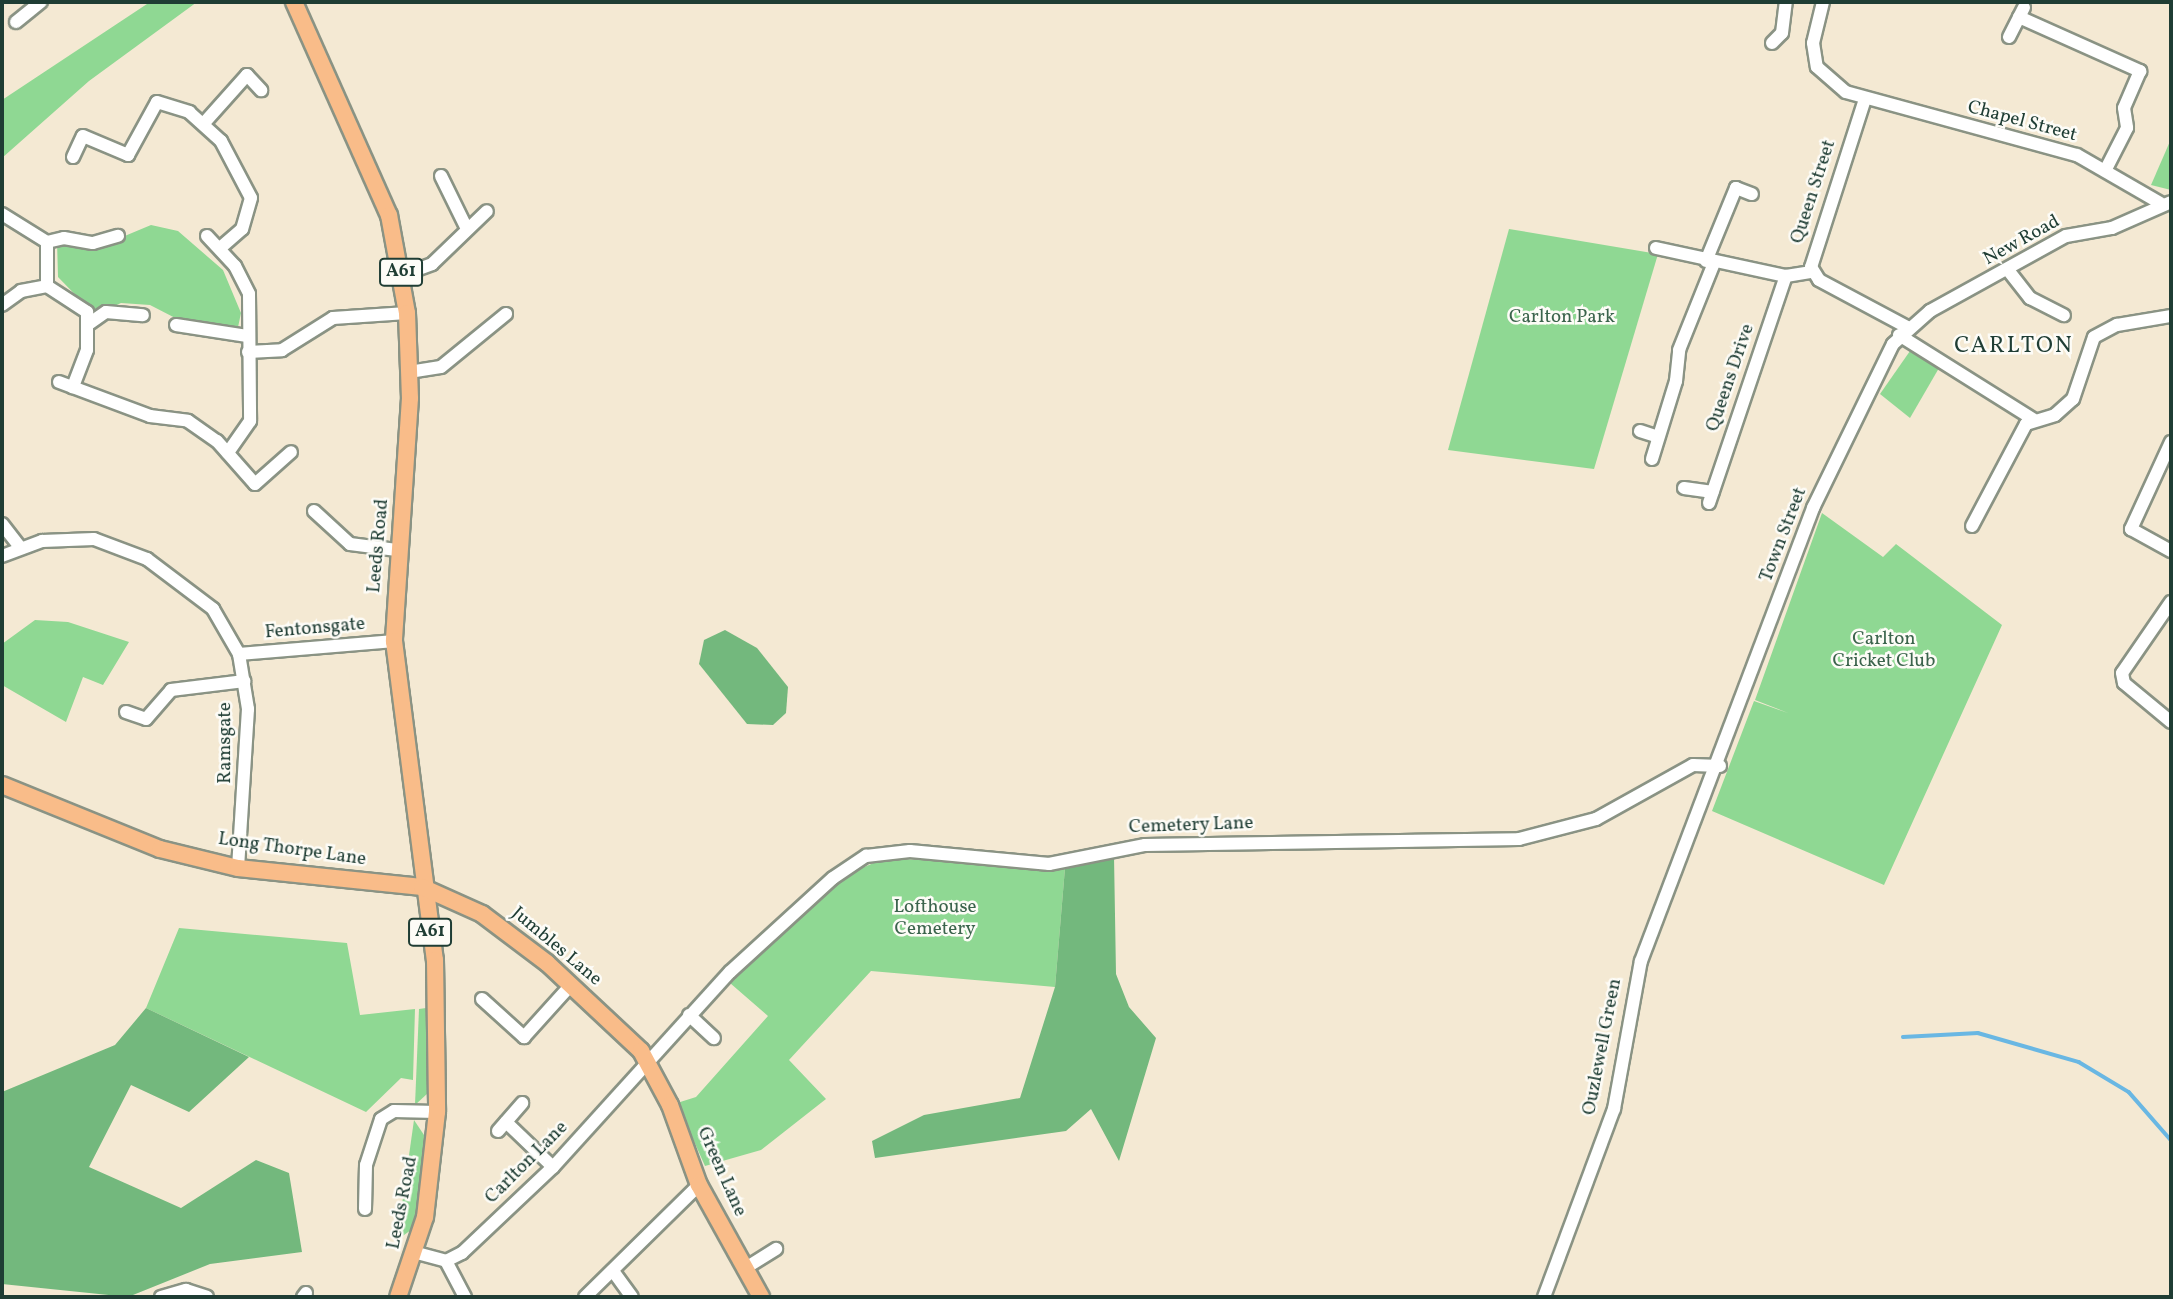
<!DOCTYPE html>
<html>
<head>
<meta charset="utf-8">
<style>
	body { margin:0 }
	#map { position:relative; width:2173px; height:1299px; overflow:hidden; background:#f4e9d3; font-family:Vollkorn,serif }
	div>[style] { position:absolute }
	.green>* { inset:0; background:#8fd893 }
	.forest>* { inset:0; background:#73b87d }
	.stream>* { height:3.5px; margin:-1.75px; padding:0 1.75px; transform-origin:1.75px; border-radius:1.75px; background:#69b7e3 }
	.roads { filter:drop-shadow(2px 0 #8a9384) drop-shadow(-2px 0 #8a9384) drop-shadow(0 2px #8a9384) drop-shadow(0 -2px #8a9384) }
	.minor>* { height:12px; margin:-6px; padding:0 6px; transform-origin:6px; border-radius:6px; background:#fff }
	.major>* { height:16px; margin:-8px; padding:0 8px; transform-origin:8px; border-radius:8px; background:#f9bc89 }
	span { translate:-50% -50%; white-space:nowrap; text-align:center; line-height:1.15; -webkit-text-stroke:5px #fdfcf7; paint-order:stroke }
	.shield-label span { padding:2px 5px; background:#fdfcf7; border:2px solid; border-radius:5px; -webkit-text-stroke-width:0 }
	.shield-label { font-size:18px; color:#1f3d34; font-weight:700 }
	.street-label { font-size:19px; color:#1f3d34 }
	.park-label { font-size:19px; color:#3b644c }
	.quarter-label { font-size:23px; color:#1f3d34; letter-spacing:2px }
	.frame { position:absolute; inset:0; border:4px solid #1f3d34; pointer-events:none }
</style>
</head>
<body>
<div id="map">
	<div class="green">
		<div style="clip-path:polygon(150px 2px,197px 2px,89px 81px,2px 158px,2px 100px)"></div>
		<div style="clip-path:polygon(2171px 139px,2171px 190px,2151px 185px)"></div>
		<div style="clip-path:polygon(151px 225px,178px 231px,223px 270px,241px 313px,237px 332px,185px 323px,150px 305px,121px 303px,95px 315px,58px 277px,57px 241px,96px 248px)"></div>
		<div style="clip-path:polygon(1509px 229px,1658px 254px,1594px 469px,1448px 450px)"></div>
		<div style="clip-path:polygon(1910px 351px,1939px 368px,1910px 418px,1880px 394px)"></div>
		<div style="clip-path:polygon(1822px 513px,1883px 557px,1896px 544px,2002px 625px,1884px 885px,1712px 811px,1754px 701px,1788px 713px,1755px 700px)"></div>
		<div style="clip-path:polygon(35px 620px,68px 622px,129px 642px,103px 685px,83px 677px,66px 722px,2px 685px,2px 644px)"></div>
		<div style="clip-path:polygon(885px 858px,1065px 868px,1055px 987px,871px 971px,789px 1060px,826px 1099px,761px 1150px,705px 1166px,677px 1103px,696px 1097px,768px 1016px,730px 983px,846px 875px)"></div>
		<div style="clip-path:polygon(179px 928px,347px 943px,360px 1015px,415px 1009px,413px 1080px,401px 1078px,366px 1112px,146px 1008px)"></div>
		<div style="clip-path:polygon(426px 1008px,428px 1093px,415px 1105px,419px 1009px)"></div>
		<div style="clip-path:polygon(414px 1120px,426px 1138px,416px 1214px,411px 1230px,397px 1240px)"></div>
	</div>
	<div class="forest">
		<div style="clip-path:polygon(725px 630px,757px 648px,788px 687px,786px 713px,773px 725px,747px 724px,699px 664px,704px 640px)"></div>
		<div style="clip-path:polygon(1114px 856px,1116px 974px,1129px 1007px,1156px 1038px,1119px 1161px,1091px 1109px,1066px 1131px,875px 1158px,872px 1141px,924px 1115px,1020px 1098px,1055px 987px,1065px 868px)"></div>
		<div style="clip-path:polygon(146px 1008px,249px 1057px,189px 1112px,131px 1085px,89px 1167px,181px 1208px,256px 1160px,289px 1173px,302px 1252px,210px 1264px,128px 1297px,2px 1284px,2px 1092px,115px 1045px)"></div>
	</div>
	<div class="stream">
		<div style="left:1903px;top:1037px;width:75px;rotate:-3.1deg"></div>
		<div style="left:1978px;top:1033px;width:105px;rotate:16deg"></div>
		<div style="left:2079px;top:1062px;width:58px;rotate:31deg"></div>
		<div style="left:2129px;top:1092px;width:64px;rotate:48.8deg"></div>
	</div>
	<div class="roads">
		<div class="minor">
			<div style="left:1823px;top:2px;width:42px;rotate:103.7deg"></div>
			<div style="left:1813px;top:43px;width:24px;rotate:81deg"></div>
			<div style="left:1817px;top:67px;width:38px;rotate:41deg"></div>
			<div style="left:1846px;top:92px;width:239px;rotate:15.3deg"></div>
			<div style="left:2077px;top:155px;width:96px;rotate:30deg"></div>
			<div style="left:2019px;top:17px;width:133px;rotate:24.1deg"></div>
			<div style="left:2140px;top:71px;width:40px;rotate:113.4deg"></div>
			<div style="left:2124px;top:108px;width:20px;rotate:81deg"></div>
			<div style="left:2127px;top:128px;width:48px;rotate:117.1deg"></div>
			<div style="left:16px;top:22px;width:32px;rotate:-39deg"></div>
			<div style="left:2009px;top:37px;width:33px;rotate:-63deg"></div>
			<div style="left:1772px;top:43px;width:14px;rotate:-45deg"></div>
			<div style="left:1782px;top:33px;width:31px;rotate:-83deg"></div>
			<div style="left:1865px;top:99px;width:176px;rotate:107.8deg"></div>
			<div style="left:1811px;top:267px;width:15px;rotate:58deg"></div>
			<div style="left:1819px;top:280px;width:100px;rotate:28.1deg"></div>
			<div style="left:205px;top:122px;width:63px;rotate:-48.2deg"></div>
			<div style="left:247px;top:75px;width:21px;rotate:47deg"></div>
			<div style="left:73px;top:157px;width:23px;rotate:-65deg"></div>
			<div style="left:83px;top:136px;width:49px;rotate:22.9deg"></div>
			<div style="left:128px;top:155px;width:60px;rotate:-61.3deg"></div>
			<div style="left:157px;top:102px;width:34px;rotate:17deg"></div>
			<div style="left:189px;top:112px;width:43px;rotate:42.2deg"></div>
			<div style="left:221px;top:141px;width:64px;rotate:62.2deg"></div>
			<div style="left:251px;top:198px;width:32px;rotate:106deg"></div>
			<div style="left:242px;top:229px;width:28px;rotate:139deg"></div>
			<div style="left:441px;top:176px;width:59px;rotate:63.9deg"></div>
			<div style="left:2px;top:214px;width:53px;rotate:31.9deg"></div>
			<div style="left:47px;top:242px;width:44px;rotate:90deg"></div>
			<div style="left:207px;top:236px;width:41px;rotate:47deg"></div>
			<div style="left:235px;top:266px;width:31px;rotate:63deg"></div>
			<div style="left:249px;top:294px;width:127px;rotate:89.5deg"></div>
			<div style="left:250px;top:421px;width:39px;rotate:125deg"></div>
			<div style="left:47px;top:242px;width:17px;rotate:-13deg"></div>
			<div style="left:64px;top:238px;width:29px;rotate:10deg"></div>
			<div style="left:93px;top:243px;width:26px;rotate:-16deg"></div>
			<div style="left:1656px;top:248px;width:133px;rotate:12.2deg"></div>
			<div style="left:1786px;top:276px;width:26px;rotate:-9deg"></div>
			<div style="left:1706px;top:261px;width:79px;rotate:-67.7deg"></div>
			<div style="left:1736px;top:188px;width:17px;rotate:21deg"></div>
			<div style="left:2008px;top:270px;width:36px;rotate:52deg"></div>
			<div style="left:2030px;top:298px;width:38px;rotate:27deg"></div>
			<div style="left:402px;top:275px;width:32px;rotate:-20deg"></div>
			<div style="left:432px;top:264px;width:76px;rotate:-43.9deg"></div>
			<div style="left:2px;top:305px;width:24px;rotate:-36deg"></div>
			<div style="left:21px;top:291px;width:26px;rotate:-11deg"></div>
			<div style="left:47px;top:286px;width:48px;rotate:33deg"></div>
			<div style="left:87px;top:312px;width:38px;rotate:90deg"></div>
			<div style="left:87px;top:350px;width:40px;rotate:111deg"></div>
			<div style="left:90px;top:323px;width:19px;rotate:-35deg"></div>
			<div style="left:106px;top:312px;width:37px;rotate:5deg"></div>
			<div style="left:176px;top:325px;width:72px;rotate:8.8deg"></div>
			<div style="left:1899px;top:335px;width:158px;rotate:32.1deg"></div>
			<div style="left:248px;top:352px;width:34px;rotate:-3deg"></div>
			<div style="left:282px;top:350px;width:60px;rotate:-32.1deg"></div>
			<div style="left:333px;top:318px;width:74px;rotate:-3.9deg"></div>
			<div style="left:409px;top:372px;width:32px;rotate:-9deg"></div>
			<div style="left:441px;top:367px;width:84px;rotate:-39.2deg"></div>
			<div style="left:59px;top:382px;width:97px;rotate:20.5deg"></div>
			<div style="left:150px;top:416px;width:38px;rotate:7deg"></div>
			<div style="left:188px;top:421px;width:35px;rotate:35deg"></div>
			<div style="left:217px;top:441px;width:57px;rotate:48.5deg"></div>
			<div style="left:255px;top:484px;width:48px;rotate:-41.6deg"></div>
			<div style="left:1640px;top:431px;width:19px;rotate:18deg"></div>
			<div style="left:2171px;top:442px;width:96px;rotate:114.7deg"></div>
			<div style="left:2131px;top:529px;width:46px;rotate:28.8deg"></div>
			<div style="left:1652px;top:459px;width:82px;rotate:-72.9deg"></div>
			<div style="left:1676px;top:381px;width:31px;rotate:-84deg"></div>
			<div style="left:1679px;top:350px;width:94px;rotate:-68.1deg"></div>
			<div style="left:1684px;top:488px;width:29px;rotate:8deg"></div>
			<div style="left:1709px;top:503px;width:240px;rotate:-71.3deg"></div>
			<div style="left:314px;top:511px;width:49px;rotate:42.5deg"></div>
			<div style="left:350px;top:544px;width:47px;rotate:7.3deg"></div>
			<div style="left:2px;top:524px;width:29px;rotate:52deg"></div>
			<div style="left:1972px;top:526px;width:115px;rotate:-62.1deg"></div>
			<div style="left:2026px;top:424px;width:30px;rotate:-17deg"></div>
			<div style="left:2055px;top:415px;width:24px;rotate:-42deg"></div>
			<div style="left:2073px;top:399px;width:65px;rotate:-71.3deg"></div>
			<div style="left:2094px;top:337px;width:26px;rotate:-28deg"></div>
			<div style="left:2117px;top:325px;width:55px;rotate:-9.5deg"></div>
			<div style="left:2px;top:556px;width:43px;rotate:-20.6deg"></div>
			<div style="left:42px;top:541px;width:52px;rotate:-2.2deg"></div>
			<div style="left:94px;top:539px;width:57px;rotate:20.7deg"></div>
			<div style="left:147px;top:559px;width:83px;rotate:37.1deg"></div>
			<div style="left:213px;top:609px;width:52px;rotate:60deg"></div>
			<div style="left:239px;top:654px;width:56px;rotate:80.7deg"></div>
			<div style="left:248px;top:709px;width:159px;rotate:93.6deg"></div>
			<div style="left:2171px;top:602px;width:86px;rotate:124.6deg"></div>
			<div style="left:2122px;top:673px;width:10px;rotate:79deg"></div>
			<div style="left:2124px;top:683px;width:61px;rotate:39.7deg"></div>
			<div style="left:239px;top:654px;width:156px;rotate:-4.8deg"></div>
			<div style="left:126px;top:712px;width:21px;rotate:19deg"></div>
			<div style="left:146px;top:719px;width:38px;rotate:-49deg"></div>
			<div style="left:171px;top:690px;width:74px;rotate:-7deg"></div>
			<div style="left:482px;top:999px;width:57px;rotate:42.1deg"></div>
			<div style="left:524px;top:1037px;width:70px;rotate:-47.9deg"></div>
			<div style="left:689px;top:1015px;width:34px;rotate:43deg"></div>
			<div style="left:506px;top:1122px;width:65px;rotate:43.8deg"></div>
			<div style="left:498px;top:1131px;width:37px;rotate:-49deg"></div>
			<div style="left:365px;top:1209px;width:44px;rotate:-88.7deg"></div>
			<div style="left:366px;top:1165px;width:48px;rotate:-71.9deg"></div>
			<div style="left:381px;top:1119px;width:15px;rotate:-32deg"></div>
			<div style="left:394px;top:1111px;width:43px;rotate:1.3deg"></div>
			<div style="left:417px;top:1253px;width:30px;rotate:15deg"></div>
			<div style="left:446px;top:1261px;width:18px;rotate:-27deg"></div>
			<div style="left:462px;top:1253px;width:125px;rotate:-43.4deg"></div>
			<div style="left:553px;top:1167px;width:263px;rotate:-47.8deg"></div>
			<div style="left:730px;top:972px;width:139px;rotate:-42.4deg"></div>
			<div style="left:833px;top:878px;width:40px;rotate:-34deg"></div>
			<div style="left:866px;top:856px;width:44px;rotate:-6.5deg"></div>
			<div style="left:910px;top:851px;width:140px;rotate:5.3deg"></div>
			<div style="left:1049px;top:864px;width:98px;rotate:-11.2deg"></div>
			<div style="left:1145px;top:845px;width:374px;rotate:-0.9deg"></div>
			<div style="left:1519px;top:839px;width:80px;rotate:-14.6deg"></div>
			<div style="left:1596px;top:819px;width:111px;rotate:-29.1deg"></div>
			<div style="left:1693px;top:765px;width:27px;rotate:2deg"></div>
			<div style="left:446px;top:1261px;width:41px;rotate:62.2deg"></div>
			<div style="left:744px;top:1269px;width:38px;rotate:-32deg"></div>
			<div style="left:613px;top:1271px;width:32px;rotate:54deg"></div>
			<div style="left:161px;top:1297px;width:26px;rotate:-16deg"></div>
			<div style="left:186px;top:1290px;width:22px;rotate:18deg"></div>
			<div style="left:303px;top:1297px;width:5px;rotate:-53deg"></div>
			<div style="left:585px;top:1297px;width:160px;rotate:-44.5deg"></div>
			<div style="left:1544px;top:1297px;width:201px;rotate:-69.6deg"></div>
			<div style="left:1614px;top:1109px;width:150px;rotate:-79.7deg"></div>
			<div style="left:1641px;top:961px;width:485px;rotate:-69.2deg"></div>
			<div style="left:1813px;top:508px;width:182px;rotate:-64deg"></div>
			<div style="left:1893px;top:344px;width:50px;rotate:-41.7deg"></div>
			<div style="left:1930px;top:311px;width:155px;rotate:-28.9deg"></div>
			<div style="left:2066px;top:236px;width:47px;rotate:-9.9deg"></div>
			<div style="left:2112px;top:228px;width:64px;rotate:-23.8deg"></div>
		</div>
		<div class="major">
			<div style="left:294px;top:2px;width:233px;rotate:66deg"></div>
			<div style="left:389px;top:215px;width:100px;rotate:79.6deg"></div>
			<div style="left:407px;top:313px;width:85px;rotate:88deg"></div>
			<div style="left:410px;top:398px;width:244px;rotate:93.8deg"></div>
			<div style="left:394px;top:641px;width:322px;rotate:82.7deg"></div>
			<div style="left:435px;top:960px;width:152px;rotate:89.2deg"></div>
			<div style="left:437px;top:1112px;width:106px;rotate:96.5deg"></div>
			<div style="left:425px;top:1217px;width:84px;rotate:108.6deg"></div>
			<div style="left:2px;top:785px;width:170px;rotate:22.1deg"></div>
			<div style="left:160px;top:849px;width:80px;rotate:13.7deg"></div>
			<div style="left:238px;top:868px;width:185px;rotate:5.9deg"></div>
			<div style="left:422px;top:887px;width:66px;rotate:24.2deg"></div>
			<div style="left:482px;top:914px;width:81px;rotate:37deg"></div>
			<div style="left:547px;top:963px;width:129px;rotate:43.1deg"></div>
			<div style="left:641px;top:1051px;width:61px;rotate:61.8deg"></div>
			<div style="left:670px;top:1105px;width:85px;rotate:70.1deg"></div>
			<div style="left:699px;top:1185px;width:128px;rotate:61deg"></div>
		</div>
	</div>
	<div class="shield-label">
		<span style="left:401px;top:272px">A61</span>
		<span style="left:430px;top:932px">A61</span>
	</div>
	<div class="street-label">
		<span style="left:2022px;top:122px;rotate:15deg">Chapel Street</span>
		<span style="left:1814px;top:192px;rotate:-72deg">Queen Street</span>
		<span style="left:2022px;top:241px;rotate:-29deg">New Road</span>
		<span style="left:1731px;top:378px;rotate:-71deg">Queens Drive</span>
		<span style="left:1784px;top:535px;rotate:-69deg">Town Street</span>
		<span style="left:379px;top:546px;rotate:-85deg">Leeds Road</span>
		<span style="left:315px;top:629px;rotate:-5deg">Fentonsgate</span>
		<span style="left:226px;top:743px;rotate:-90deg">Ramsgate</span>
		<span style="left:1191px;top:826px;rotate:-2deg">Cemetery Lane</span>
		<span style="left:292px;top:850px;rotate:8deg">Long Thorpe Lane</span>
		<span style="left:556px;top:947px;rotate:40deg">Jumbles Lane</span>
		<span style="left:1603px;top:1047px;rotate:-79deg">Ouzlewell Green</span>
		<span style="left:527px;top:1163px;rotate:-45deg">Carlton Lane</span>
		<span style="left:721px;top:1172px;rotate:66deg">Green Lane</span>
		<span style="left:403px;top:1203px;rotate:-79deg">Leeds Road</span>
	</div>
	<div class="park-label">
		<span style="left:1562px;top:318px">Carlton Park</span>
		<span style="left:1884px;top:651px">Carlton<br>Cricket Club</span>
		<span style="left:935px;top:919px">Lofthouse<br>Cemetery</span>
	</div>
	<div class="quarter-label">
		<span style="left:2014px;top:346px">CARLTON</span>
	</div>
	<div class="frame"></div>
</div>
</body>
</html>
